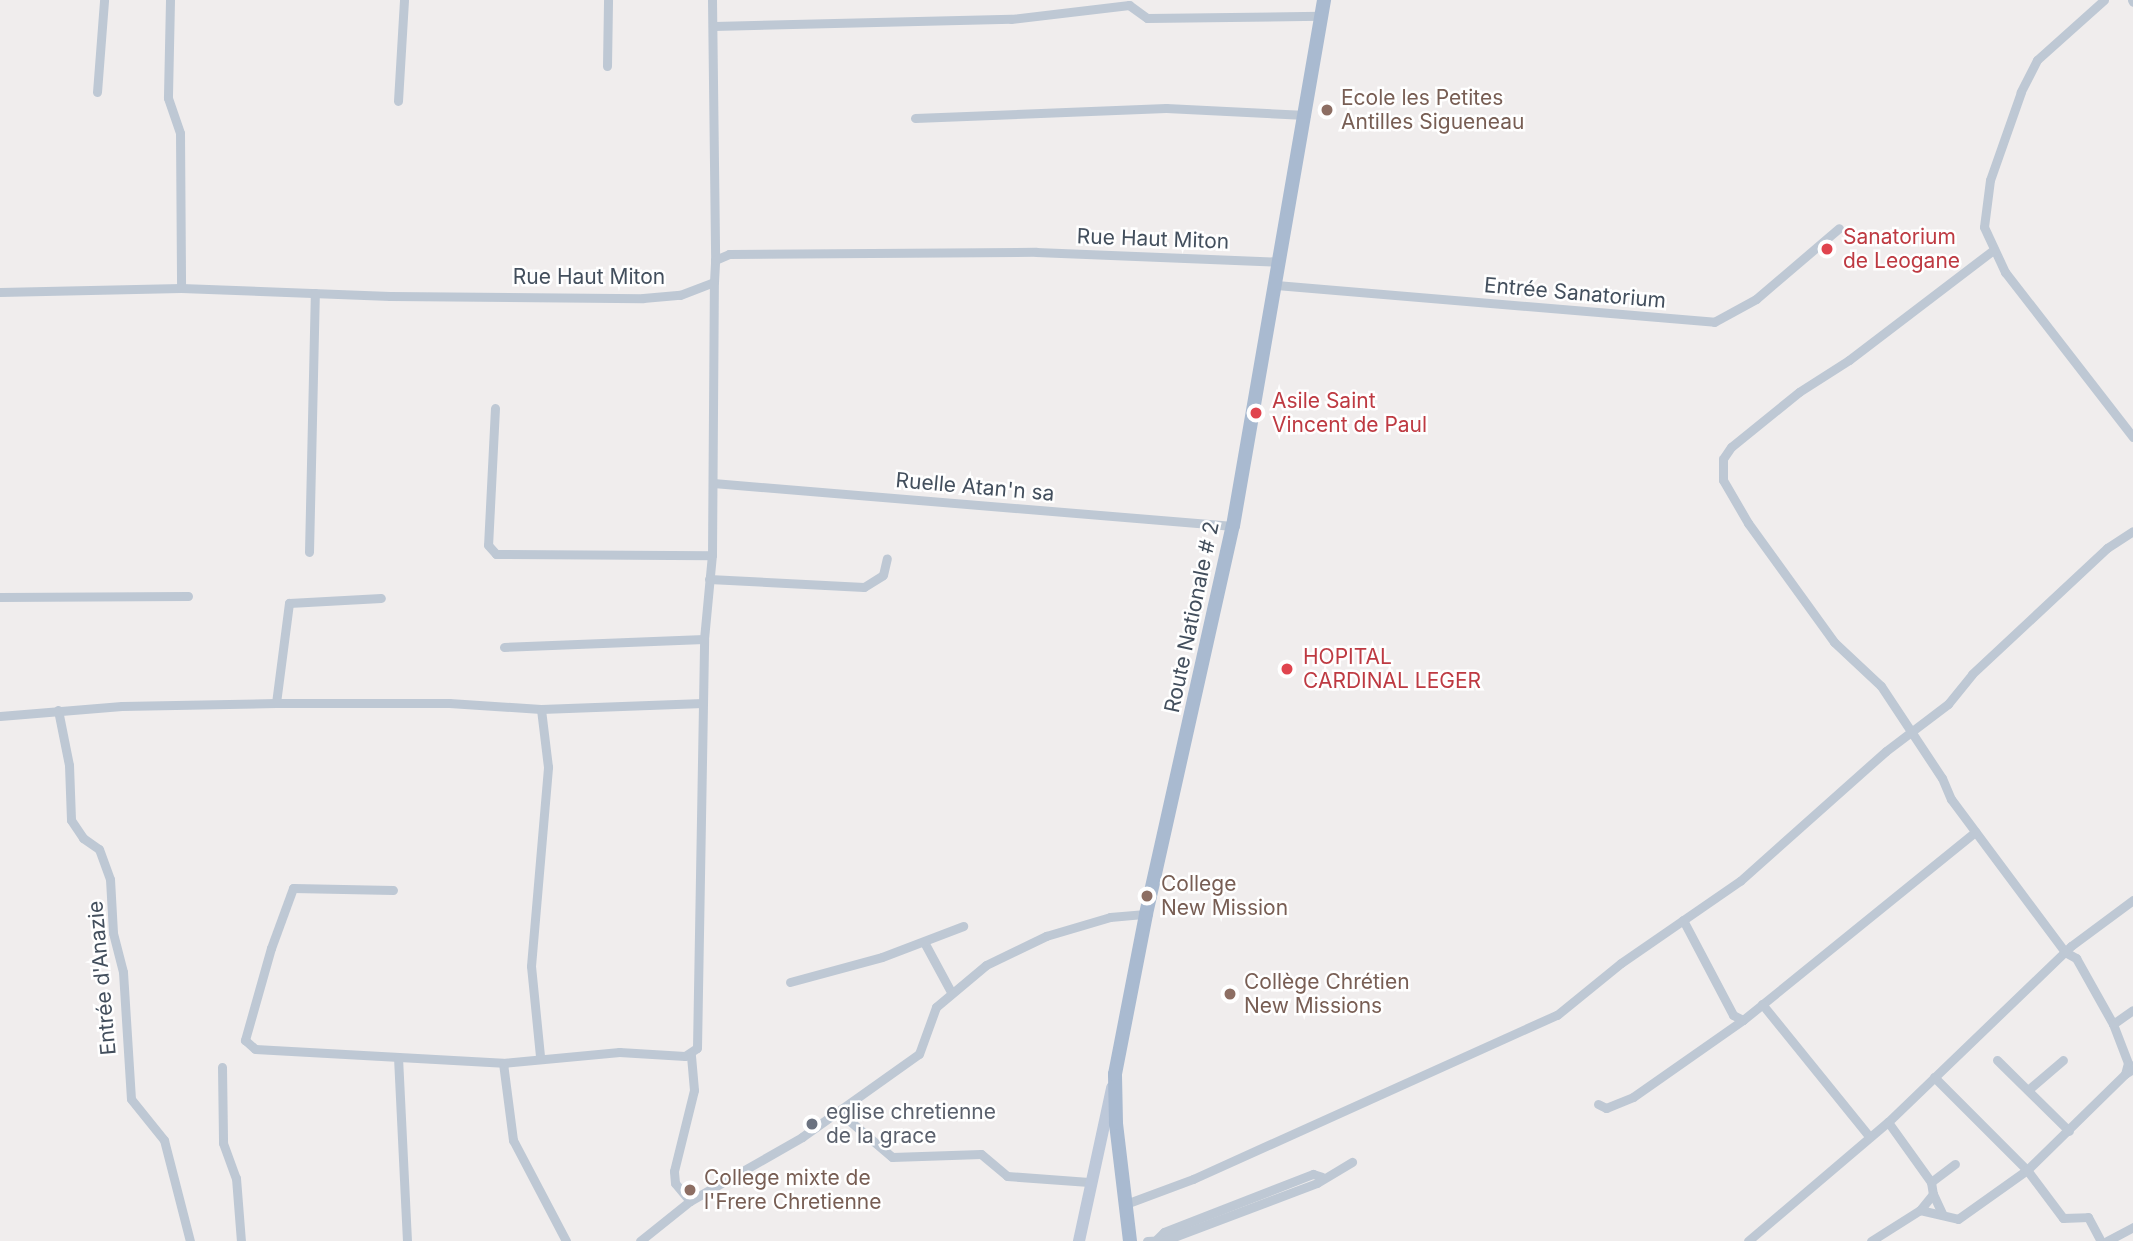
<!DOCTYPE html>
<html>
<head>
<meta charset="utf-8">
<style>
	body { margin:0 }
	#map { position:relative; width:2133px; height:1241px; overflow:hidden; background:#f0eded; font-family:Inter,sans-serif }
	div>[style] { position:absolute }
	.street>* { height:9px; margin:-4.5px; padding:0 4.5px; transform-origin:4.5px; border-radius:4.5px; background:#bec8d4 }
	.secondary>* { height:12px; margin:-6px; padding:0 6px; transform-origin:6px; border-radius:6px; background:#bdc8d9 }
	.primary>* { height:14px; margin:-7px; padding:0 7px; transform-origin:7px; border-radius:7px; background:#a9bad0 }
	.dots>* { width:19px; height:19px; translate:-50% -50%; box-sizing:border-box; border:4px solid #fff; border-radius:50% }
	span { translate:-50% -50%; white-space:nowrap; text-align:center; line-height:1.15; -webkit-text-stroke:5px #fff; paint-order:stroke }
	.education-label { font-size:21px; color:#785e54 }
	.left { translate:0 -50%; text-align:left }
	.health-label { font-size:21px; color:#be3a42 }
	.street-label { font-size:21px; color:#434f5d }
	.worship-label { font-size:21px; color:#5b616d }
</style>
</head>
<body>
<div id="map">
	<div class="street">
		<div style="left:170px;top:0;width:98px;rotate:91.2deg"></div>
		<div style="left:168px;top:98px;width:37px;rotate:71deg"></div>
		<div style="left:180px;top:133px;width:155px;rotate:89.6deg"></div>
		<div style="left:712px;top:0;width:260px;rotate:89.3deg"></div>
		<div style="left:2104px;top:0;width:90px;rotate:138.2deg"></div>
		<div style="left:2037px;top:60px;width:36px;rotate:117deg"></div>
		<div style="left:2021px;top:92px;width:93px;rotate:109.4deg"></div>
		<div style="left:1990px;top:180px;width:47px;rotate:97.3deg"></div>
		<div style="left:1984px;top:227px;width:50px;rotate:65deg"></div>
		<div style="left:2005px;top:272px;width:209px;rotate:52.2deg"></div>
		<div style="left:2132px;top:0;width:2px;rotate:63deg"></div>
		<div style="left:714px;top:26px;width:297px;rotate:-1.4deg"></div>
		<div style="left:1011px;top:19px;width:119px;rotate:-6.8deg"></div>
		<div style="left:1129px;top:5px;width:22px;rotate:36deg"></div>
		<div style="left:1147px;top:18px;width:174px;rotate:-0.7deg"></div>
		<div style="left:607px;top:66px;width:66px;rotate:-89.1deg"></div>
		<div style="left:97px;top:92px;width:92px;rotate:-85.6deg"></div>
		<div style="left:398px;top:101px;width:101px;rotate:-86.6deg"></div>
		<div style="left:915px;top:118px;width:251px;rotate:-2.3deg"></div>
		<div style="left:1166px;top:108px;width:140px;rotate:2.9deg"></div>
		<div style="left:1992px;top:251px;width:180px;rotate:142.7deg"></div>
		<div style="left:1849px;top:360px;width:59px;rotate:147.4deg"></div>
		<div style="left:1799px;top:392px;width:87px;rotate:141deg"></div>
		<div style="left:1731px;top:447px;width:14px;rotate:124deg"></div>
		<div style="left:1723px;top:459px;width:21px;rotate:90deg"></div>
		<div style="left:1723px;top:480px;width:50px;rotate:59.8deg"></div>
		<div style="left:1748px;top:523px;width:147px;rotate:54.1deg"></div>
		<div style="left:1834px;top:642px;width:64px;rotate:43.1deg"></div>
		<div style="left:1881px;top:686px;width:110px;rotate:56.5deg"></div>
		<div style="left:1942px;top:778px;width:23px;rotate:67deg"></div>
		<div style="left:1951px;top:799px;width:191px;rotate:53.3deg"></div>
		<div style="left:2065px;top:952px;width:13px;rotate:29deg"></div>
		<div style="left:2076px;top:958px;width:76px;rotate:60.7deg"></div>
		<div style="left:2113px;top:1024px;width:42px;rotate:69deg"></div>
		<div style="left:2128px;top:1063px;width:11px;rotate:105deg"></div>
		<div style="left:2125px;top:1074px;width:9px;rotate:-32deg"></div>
		<div style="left:1276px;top:285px;width:440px;rotate:4.8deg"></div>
		<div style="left:1714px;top:322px;width:48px;rotate:-28.7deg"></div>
		<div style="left:1756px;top:299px;width:109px;rotate:-40.5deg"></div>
		<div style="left:0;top:292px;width:181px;rotate:-1.3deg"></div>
		<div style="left:181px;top:288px;width:209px;rotate:2.2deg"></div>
		<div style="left:390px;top:296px;width:253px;rotate:0.5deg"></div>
		<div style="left:643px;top:298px;width:37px;rotate:-5deg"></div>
		<div style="left:680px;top:295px;width:36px;rotate:-21deg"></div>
		<div style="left:714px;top:282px;width:22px;rotate:-87deg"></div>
		<div style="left:715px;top:260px;width:15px;rotate:-23deg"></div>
		<div style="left:729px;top:254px;width:307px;rotate:-0.4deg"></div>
		<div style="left:1036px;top:252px;width:244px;rotate:2.3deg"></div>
		<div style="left:495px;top:408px;width:137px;rotate:92.9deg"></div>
		<div style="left:488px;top:545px;width:12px;rotate:48deg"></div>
		<div style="left:496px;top:554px;width:216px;rotate:0.3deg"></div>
		<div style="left:713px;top:483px;width:522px;rotate:4.73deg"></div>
		<div style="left:309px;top:552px;width:259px;rotate:-88.7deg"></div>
		<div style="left:709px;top:579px;width:155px;rotate:3deg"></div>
		<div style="left:864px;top:587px;width:22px;rotate:-32deg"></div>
		<div style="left:883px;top:575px;width:17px;rotate:-77deg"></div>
		<div style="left:0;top:597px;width:188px;rotate:-0.3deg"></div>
		<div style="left:504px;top:647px;width:200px;rotate:-2.3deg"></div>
		<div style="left:276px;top:703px;width:101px;rotate:-82.6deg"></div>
		<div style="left:289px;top:603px;width:92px;rotate:-3.1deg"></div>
		<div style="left:58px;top:710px;width:56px;rotate:78.7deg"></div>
		<div style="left:69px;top:765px;width:55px;rotate:87.9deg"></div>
		<div style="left:71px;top:820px;width:22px;rotate:56deg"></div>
		<div style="left:83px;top:838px;width:19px;rotate:35deg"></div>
		<div style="left:99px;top:849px;width:32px;rotate:70deg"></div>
		<div style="left:110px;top:879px;width:54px;rotate:86.8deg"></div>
		<div style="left:113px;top:933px;width:40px;rotate:75.6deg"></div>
		<div style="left:123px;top:972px;width:127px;rotate:86.4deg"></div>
		<div style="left:131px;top:1099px;width:53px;rotate:51.2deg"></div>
		<div style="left:164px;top:1140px;width:104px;rotate:75.6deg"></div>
		<div style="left:0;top:716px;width:122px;rotate:-4.7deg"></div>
		<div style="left:122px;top:706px;width:154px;rotate:-1.1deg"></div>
		<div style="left:276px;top:703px;width:173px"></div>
		<div style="left:449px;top:703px;width:92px;rotate:3.7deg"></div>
		<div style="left:541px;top:709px;width:162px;rotate:-2.1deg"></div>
		<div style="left:393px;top:890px;width:100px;rotate:-178.9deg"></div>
		<div style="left:293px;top:888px;width:64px;rotate:110.1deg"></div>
		<div style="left:271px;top:948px;width:96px;rotate:105.8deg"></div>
		<div style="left:245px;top:1040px;width:13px;rotate:42deg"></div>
		<div style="left:255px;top:1049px;width:248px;rotate:3.2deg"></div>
		<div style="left:503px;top:1063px;width:78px;rotate:82.6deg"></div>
		<div style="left:513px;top:1140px;width:114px;rotate:62.3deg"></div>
		<div style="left:1683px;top:920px;width:107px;rotate:62.2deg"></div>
		<div style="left:1733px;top:1015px;width:11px;rotate:27deg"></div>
		<div style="left:1743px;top:1020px;width:299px;rotate:-39deg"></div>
		<div style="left:924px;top:942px;width:57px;rotate:61.6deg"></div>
		<div style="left:790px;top:982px;width:95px;rotate:-15.2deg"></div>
		<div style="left:882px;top:957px;width:87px;rotate:-20.9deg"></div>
		<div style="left:1762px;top:1004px;width:170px;rotate:51deg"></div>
		<div style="left:2113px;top:1024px;width:24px;rotate:-35deg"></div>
		<div style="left:540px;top:1056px;width:90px;rotate:-95.7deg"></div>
		<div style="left:531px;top:966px;width:200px;rotate:-85.1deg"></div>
		<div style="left:548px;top:767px;width:58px;rotate:-96.9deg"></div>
		<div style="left:398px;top:1057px;width:184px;rotate:87.2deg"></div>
		<div style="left:1997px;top:1060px;width:101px;rotate:44.6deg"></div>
		<div style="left:503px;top:1063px;width:117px;rotate:-5.4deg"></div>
		<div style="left:619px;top:1052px;width:66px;rotate:3.5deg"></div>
		<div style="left:685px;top:1056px;width:14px;rotate:-34deg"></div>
		<div style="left:697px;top:1048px;width:409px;rotate:-89deg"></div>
		<div style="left:704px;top:639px;width:84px;rotate:-84.6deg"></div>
		<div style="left:712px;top:555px;width:273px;rotate:-89.6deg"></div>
		<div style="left:222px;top:1067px;width:76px;rotate:89.2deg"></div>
		<div style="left:223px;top:1143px;width:37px;rotate:70deg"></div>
		<div style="left:236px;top:1178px;width:63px;rotate:85.5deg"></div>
		<div style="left:1934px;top:1077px;width:132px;rotate:45deg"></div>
		<div style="left:2027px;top:1170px;width:137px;rotate:-44.4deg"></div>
		<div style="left:2028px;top:1090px;width:46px;rotate:-40.6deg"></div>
		<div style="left:1598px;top:1104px;width:9px;rotate:27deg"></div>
		<div style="left:1606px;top:1108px;width:29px;rotate:-22deg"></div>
		<div style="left:1633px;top:1097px;width:134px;rotate:-35deg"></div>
		<div style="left:838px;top:1111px;width:71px;rotate:40.4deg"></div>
		<div style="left:892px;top:1157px;width:89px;rotate:-1.9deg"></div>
		<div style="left:981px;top:1154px;width:34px;rotate:40deg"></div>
		<div style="left:1007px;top:1176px;width:82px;rotate:4.2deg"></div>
		<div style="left:1888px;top:1122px;width:74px;rotate:54.4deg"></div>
		<div style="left:1931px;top:1182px;width:30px;rotate:-37deg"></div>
		<div style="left:1931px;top:1182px;width:12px;rotate:81deg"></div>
		<div style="left:1933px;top:1194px;width:21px;rotate:129deg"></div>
		<div style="left:1920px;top:1210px;width:39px;rotate:13deg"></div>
		<div style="left:1958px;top:1219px;width:85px;rotate:-35.4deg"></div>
		<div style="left:2027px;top:1170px;width:60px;rotate:53.1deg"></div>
		<div style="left:2063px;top:1218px;width:25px;rotate:-2deg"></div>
		<div style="left:2088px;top:1217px;width:27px;rotate:62deg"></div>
		<div style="left:1933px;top:1194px;width:23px;rotate:65deg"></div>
		<div style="left:690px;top:1201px;width:23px;rotate:-130deg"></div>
		<div style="left:675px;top:1183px;width:12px;rotate:-95deg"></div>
		<div style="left:674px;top:1171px;width:83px;rotate:-76.1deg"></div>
		<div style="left:694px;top:1090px;width:36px;rotate:-95deg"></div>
		<div style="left:1123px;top:1205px;width:75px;rotate:-20.4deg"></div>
		<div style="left:1193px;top:1179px;width:399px;rotate:-24.3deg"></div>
		<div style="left:1557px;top:1015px;width:82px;rotate:-39.1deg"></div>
		<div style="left:1621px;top:963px;width:145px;rotate:-34.6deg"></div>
		<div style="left:1740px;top:881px;width:195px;rotate:-41.7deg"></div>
		<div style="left:1886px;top:751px;width:78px;rotate:-37.2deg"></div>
		<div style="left:1948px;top:704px;width:38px;rotate:-51deg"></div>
		<div style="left:1972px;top:674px;width:185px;rotate:-43deg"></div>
		<div style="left:2107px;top:548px;width:31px;rotate:-33deg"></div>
		<div style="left:1157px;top:1239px;width:10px;rotate:-45deg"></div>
		<div style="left:1164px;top:1232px;width:160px;rotate:-21.3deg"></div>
		<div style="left:1313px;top:1174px;width:9px;rotate:18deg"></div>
		<div style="left:640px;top:1241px;width:64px;rotate:-38.7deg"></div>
		<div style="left:690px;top:1201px;width:129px;rotate:-29.7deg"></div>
		<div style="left:802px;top:1137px;width:143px;rotate:-35.4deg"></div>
		<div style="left:919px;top:1054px;width:50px;rotate:-70.1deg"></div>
		<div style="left:936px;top:1007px;width:65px;rotate:-40deg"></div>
		<div style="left:986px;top:965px;width:67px;rotate:-25.8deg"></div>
		<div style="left:1046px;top:936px;width:67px;rotate:-16.5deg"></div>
		<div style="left:1110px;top:917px;width:36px;rotate:-5deg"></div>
		<div style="left:1147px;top:1241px;width:19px;rotate:-3deg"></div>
		<div style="left:1166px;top:1240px;width:161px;rotate:-20.7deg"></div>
		<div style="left:1317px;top:1183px;width:41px;rotate:-31deg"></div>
		<div style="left:1748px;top:1241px;width:184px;rotate:-40.4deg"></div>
		<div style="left:1888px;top:1122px;width:254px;rotate:-43.9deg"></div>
		<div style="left:2071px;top:946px;width:77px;rotate:-36.6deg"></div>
		<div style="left:1871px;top:1241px;width:58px;rotate:-32.3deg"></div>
		<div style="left:2107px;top:1241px;width:30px;rotate:-28deg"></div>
	</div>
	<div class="secondary">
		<div style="left:1079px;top:1241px;width:157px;rotate:-77.8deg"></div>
	</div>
	<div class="primary">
		<div style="left:1130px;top:1241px;width:119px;rotate:-96.8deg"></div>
		<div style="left:1116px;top:1123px;width:49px;rotate:-91.2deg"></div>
		<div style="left:1115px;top:1074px;width:163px;rotate:-79deg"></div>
		<div style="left:1146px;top:914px;width:398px;rotate:-77.4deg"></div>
		<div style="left:1233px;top:526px;width:534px;rotate:-80.18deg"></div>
	</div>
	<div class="dots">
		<div style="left:1327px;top:110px;background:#8d6e63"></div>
		<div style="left:1827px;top:249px;background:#e0444e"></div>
		<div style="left:1256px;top:413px;background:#e0444e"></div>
		<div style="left:1287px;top:669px;background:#e0444e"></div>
		<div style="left:1147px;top:896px;background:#8d6e63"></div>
		<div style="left:1230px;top:994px;background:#8d6e63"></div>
		<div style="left:812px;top:1124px;background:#6b7280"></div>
		<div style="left:690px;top:1190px;background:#8d6e63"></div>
	</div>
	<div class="education-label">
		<span class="left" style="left:1341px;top:110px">Ecole les Petites<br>Antilles Sigueneau</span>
		<span class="left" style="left:1161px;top:896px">College<br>New Mission</span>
		<span class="left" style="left:1244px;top:994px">Collège Chrétien<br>New Missions</span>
		<span class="left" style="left:704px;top:1190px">College mixte de<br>l'Frere Chretienne</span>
	</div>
	<div class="health-label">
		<span class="left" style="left:1843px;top:249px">Sanatorium<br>de Leogane</span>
		<span class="left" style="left:1272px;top:413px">Asile Saint<br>Vincent de Paul</span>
		<span class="left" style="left:1303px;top:669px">HOPITAL<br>CARDINAL LEGER</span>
	</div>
	<div class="street-label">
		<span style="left:1153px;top:239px;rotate:2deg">Rue Haut Miton</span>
		<span style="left:589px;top:277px">Rue Haut Miton</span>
		<span style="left:1575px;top:293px;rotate:5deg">Entrée Sanatorium</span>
		<span style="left:975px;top:487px;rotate:5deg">Ruelle Atan'n sa</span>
		<span style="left:1192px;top:617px;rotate:-78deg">Route Nationale # 2</span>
		<span style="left:102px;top:978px;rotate:-95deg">Entrée d'Anazie</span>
	</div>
	<div class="worship-label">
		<span class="left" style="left:826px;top:1124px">eglise chretienne<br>de la grace</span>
	</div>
</div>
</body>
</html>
